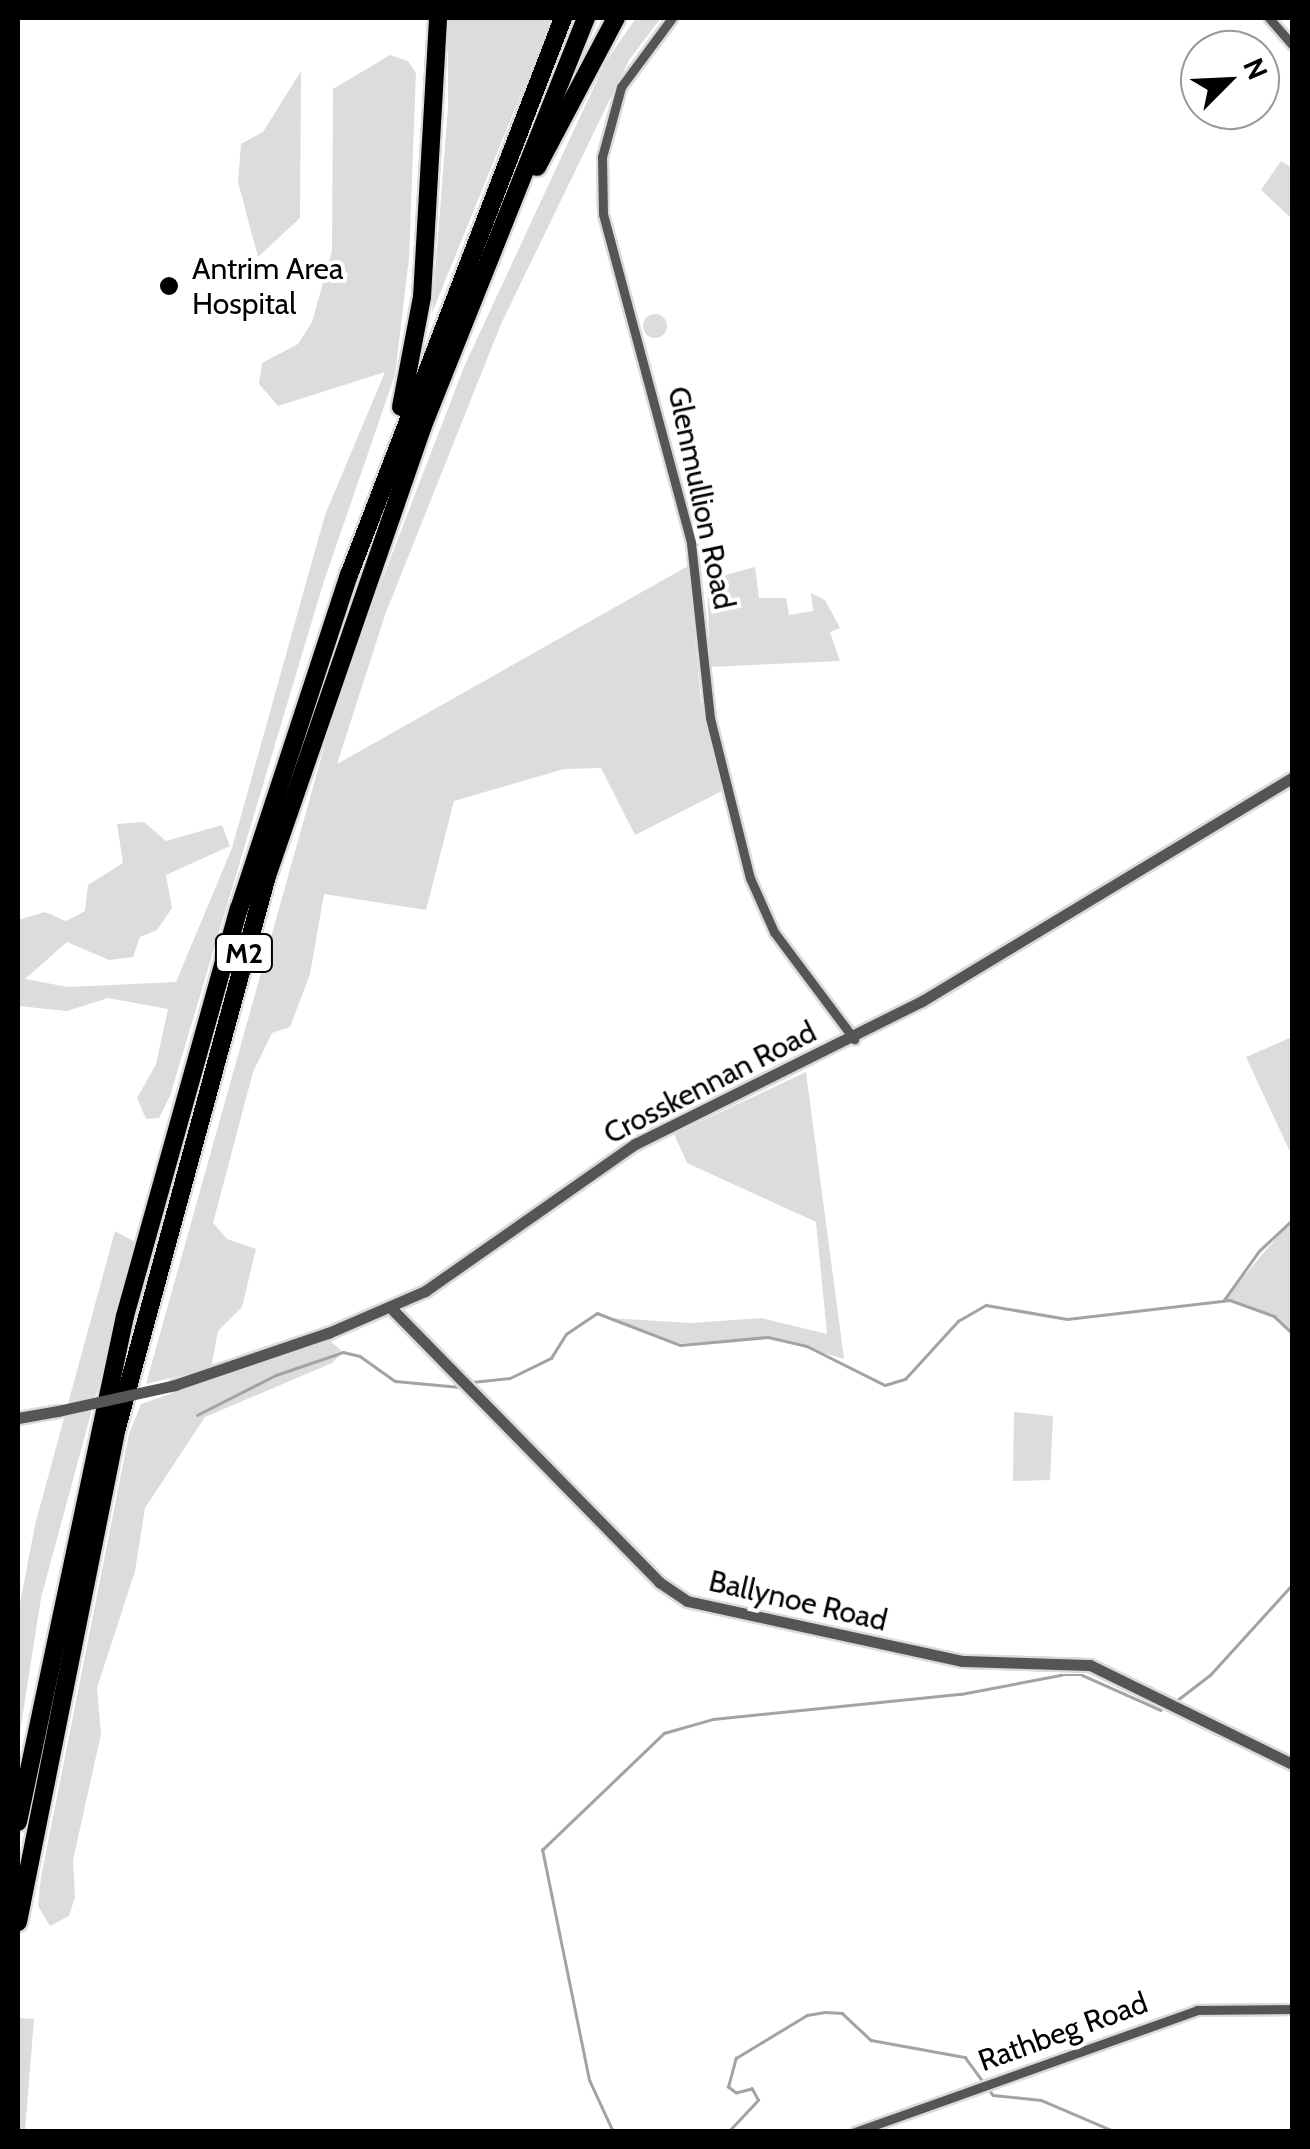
<!DOCTYPE html>
<html>
<head>
<meta charset="utf-8">
<style>
	body { margin:0 }
	#map { position:relative; width:1310px; height:2149px; overflow:hidden; background:#fff; font-family:Cabin,sans-serif }
	div>[style] { position:absolute }
	.green>* { inset:0; background:#dcdcdc }
	.round { border-radius:50% }
	.stream>* { height:2.5px; margin:-1.25px; padding:0 1.25px; transform-origin:1.25px; border-radius:1.25px; background:#a3a3a3 }
	.roads { filter:drop-shadow(2px 0 #dbdbdb) drop-shadow(-2px 0 #dbdbdb) drop-shadow(0 2px #dbdbdb) drop-shadow(0 -2px #dbdbdb) }
	.minor>* { height:9px; margin:-4.5px; padding:0 4.5px; transform-origin:4.5px; border-radius:4.5px; background:#555 }
	.tertiary>* { height:11px; margin:-5.5px; padding:0 5.5px; transform-origin:5.5px; border-radius:5.5px; background:#555 }
	.motorway>* { height:18px; margin:-9px; padding:0 9px; transform-origin:9px; border-radius:9px; background:#000 }
	.tertiary-bridge>* { height:11px; margin:-5.5px; padding:0 5.5px; transform-origin:5.5px; border-radius:5.5px; background:#555 }
	.dots>* { width:28px; height:28px; translate:-50% -50%; box-sizing:border-box; border:5px solid #fff; border-radius:50% }
	span { translate:-50% -50%; white-space:nowrap; text-align:center; line-height:1.15; -webkit-text-stroke:8px #fff; paint-order:stroke }
	.shield-label span { padding:2px 8px; background:#fff; border:2px solid; border-radius:8px; -webkit-text-stroke-width:0 }
	.shield-label { font-size:28px; color:#000; font-weight:700 }
	.poi-label { font-size:30px; color:#000 }
	.left { translate:0 -50%; text-align:left }
	.street-label { font-size:30px; color:#000 }
	.frame { position:absolute; inset:0; border:20px solid #000; pointer-events:none }
	.north { position:absolute; left:1180px; top:30px; width:100px; height:100px; box-sizing:border-box; background:#fff; border:2px solid #999; border-radius:50%; rotate:66deg; font-size:28px; font-weight:700; line-height:40px; text-align:center; color:#000 }
	.north::after { content:''; display:block; margin:auto; width:35px; height:45px; background:#000; clip-path:polygon(50% 0,100% 100%,50% 72%,0 100%) }
</style>
</head>
<body>
<div id="map">
	<div class="green">
		<div style="clip-path:polygon(448px 18px,552px 18px,432px 313px,448px 107px)"></div>
		<div style="clip-path:polygon(636px 18px,661px 18px,629px 60px,501px 324px,385px 615px,337px 764px,688px 566px,701px 702px,722px 791px,635px 835px,601px 768px,564px 769px,454px 801px,426px 910px,324px 894px,310px 974px,290px 1027px,272px 1033px,253px 1072px,213px 1223px,227px 1239px,256px 1249px,242px 1307px,218px 1331px,211px 1368px,146px 1384px,341px 687px,464px 367px,605px 63px)"></div>
		<div style="clip-path:polygon(390px 55px,408px 61px,416px 73px,409px 258px,395px 375px,323px 584px,170px 1096px,159px 1118px,146px 1119px,137px 1098px,156px 1064px,168px 1009px,108px 998px,67px 1011px,18px 1006px,18px 920px,45px 912px,66px 921px,85px 911px,88px 885px,123px 863px,117px 824px,144px 822px,166px 841px,222px 825px,230px 846px,166px 875px,172px 908px,157px 930px,140px 937px,133px 957px,109px 960px,67px 942px,25px 979px,68px 987px,176px 982px,232px 848px,325px 515px,385px 372px,278px 406px,259px 384px,262px 363px,298px 344px,312px 322px,332px 251px,333px 89px)"></div>
		<div style="clip-path:polygon(301px 71px,300px 218px,258px 257px,238px 182px,241px 144px,263px 132px)"></div>
		<div style="clip-path:polygon(1281px 161px,1292px 168px,1292px 219px,1261px 190px)"></div>
		<div class="round" style="left:643px;top:314px;width:24px;height:24px"></div>
		<div style="clip-path:polygon(755px 567px,759px 598px,786px 598px,789px 615px,813px 611px,811px 593px,825px 600px,840px 628px,830px 632px,840px 661px,710px 667px,707px 580px)"></div>
		<div style="clip-path:polygon(1292px 1037px,1292px 1156px,1246px 1057px)"></div>
		<div style="clip-path:polygon(806px 1072px,844px 1359px,768px 1337px,674px 1344px,609px 1318px,691px 1323px,761px 1318px,827px 1334px,816px 1222px,687px 1163px,674px 1134px)"></div>
		<div style="clip-path:polygon(1292px 1219px,1292px 1333px,1274px 1316px,1224px 1300px)"></div>
		<div style="clip-path:polygon(115px 1231px,137px 1243px,41px 1598px,18px 1745px,18px 1614px,35px 1525px)"></div>
		<div style="clip-path:polygon(329px 1340px,343px 1352px,332px 1363px,205px 1417px,145px 1508px,135px 1571px,97px 1688px,101px 1734px,73px 1860px,75px 1897px,69px 1916px,50px 1926px,38px 1906px,41px 1877px,129px 1434px,141px 1404px)"></div>
		<div style="clip-path:polygon(1014px 1412px,1053px 1416px,1050px 1480px,1013px 1481px)"></div>
		<div style="clip-path:polygon(18px 2018px,34px 2019px,25px 2131px,18px 2131px)"></div>
	</div>
	<div class="stream">
		<div style="left:1224px;top:1300px;width:60px;rotate:-54.5deg"></div>
		<div style="left:1259px;top:1251px;width:45px;rotate:-43.2deg"></div>
		<div style="left:472px;top:1382px;width:38px;rotate:-6deg"></div>
		<div style="left:510px;top:1378px;width:46px;rotate:-26deg"></div>
		<div style="left:551px;top:1358px;width:28px;rotate:-58deg"></div>
		<div style="left:566px;top:1334px;width:37px;rotate:-34deg"></div>
		<div style="left:597px;top:1313px;width:89px;rotate:21.1deg"></div>
		<div style="left:680px;top:1345px;width:88px;rotate:-5.2deg"></div>
		<div style="left:768px;top:1337px;width:40px;rotate:13deg"></div>
		<div style="left:807px;top:1346px;width:87px;rotate:26.6deg"></div>
		<div style="left:885px;top:1385px;width:21px;rotate:-17deg"></div>
		<div style="left:905px;top:1379px;width:79px;rotate:-47.6deg"></div>
		<div style="left:958px;top:1321px;width:32px;rotate:-30deg"></div>
		<div style="left:986px;top:1305px;width:82px;rotate:9.8deg"></div>
		<div style="left:1067px;top:1319px;width:164px;rotate:-6.6deg"></div>
		<div style="left:1230px;top:1300px;width:47px;rotate:20deg"></div>
		<div style="left:1274px;top:1316px;width:25px;rotate:43deg"></div>
		<div style="left:197px;top:1415px;width:89px;rotate:-26.9deg"></div>
		<div style="left:276px;top:1375px;width:71px;rotate:-18.9deg"></div>
		<div style="left:343px;top:1352px;width:17px;rotate:13deg"></div>
		<div style="left:360px;top:1356px;width:43px;rotate:35.5deg"></div>
		<div style="left:395px;top:1381px;width:65px;rotate:5.3deg"></div>
		<div style="left:1176px;top:1701px;width:43px;rotate:-37.4deg"></div>
		<div style="left:1210px;top:1675px;width:122px;rotate:-47.7deg"></div>
		<div style="left:613px;top:2132px;width:57px;rotate:-114.8deg"></div>
		<div style="left:589px;top:2080px;width:235px;rotate:-101.5deg"></div>
		<div style="left:542px;top:1850px;width:169px;rotate:-43.8deg"></div>
		<div style="left:664px;top:1733px;width:51px;rotate:-15.9deg"></div>
		<div style="left:713px;top:1719px;width:249px;rotate:-5.8deg"></div>
		<div style="left:961px;top:1694px;width:102px;rotate:-10.8deg"></div>
		<div style="left:1061px;top:1675px;width:21px"></div>
		<div style="left:1082px;top:1675px;width:86px;rotate:23.9deg"></div>
		<div style="left:728px;top:2132px;width:44px;rotate:-46.8deg"></div>
		<div style="left:758px;top:2100px;width:13px;rotate:-119deg"></div>
		<div style="left:752px;top:2089px;width:16px;rotate:166deg"></div>
		<div style="left:736px;top:2093px;width:10px;rotate:-143deg"></div>
		<div style="left:728px;top:2087px;width:30px;rotate:-75deg"></div>
		<div style="left:736px;top:2058px;width:83px;rotate:-31.2deg"></div>
		<div style="left:807px;top:2015px;width:18px;rotate:-9deg"></div>
		<div style="left:825px;top:2012px;width:17px;rotate:3deg"></div>
		<div style="left:842px;top:2013px;width:40px;rotate:43deg"></div>
		<div style="left:871px;top:2040px;width:96px;rotate:10.3deg"></div>
		<div style="left:965px;top:2057px;width:47px;rotate:53.6deg"></div>
		<div style="left:993px;top:2095px;width:48px;rotate:5.9deg"></div>
		<div style="left:1041px;top:2100px;width:82px;rotate:23.1deg"></div>
	</div>
	<div class="roads">
		<div class="minor">
			<div style="left:672px;top:18px;width:86px;rotate:126.5deg"></div>
			<div style="left:621px;top:87px;width:73px;rotate:105.2deg"></div>
			<div style="left:602px;top:157px;width:57px;rotate:89deg"></div>
			<div style="left:603px;top:214px;width:341px;rotate:75deg"></div>
			<div style="left:691px;top:543px;width:176px;rotate:83.8deg"></div>
			<div style="left:710px;top:718px;width:165px;rotate:76deg"></div>
			<div style="left:750px;top:878px;width:59px;rotate:66deg"></div>
			<div style="left:774px;top:932px;width:134px;rotate:53.2deg"></div>
			<div style="left:1269px;top:18px;width:35px;rotate:49deg"></div>
			<div style="left:855px;top:2132px;width:363px;rotate:-19.6deg"></div>
			<div style="left:1197px;top:2010px;width:95px;rotate:-0.6deg"></div>
		</div>
		<div class="tertiary">
			<div style="left:390px;top:1307px;width:385px;rotate:45.6deg"></div>
			<div style="left:659px;top:1582px;width:34px;rotate:34deg"></div>
			<div style="left:687px;top:1601px;width:281px;rotate:12.3deg"></div>
			<div style="left:962px;top:1661px;width:128px;rotate:1.8deg"></div>
			<div style="left:1090px;top:1665px;width:225px;rotate:26.1deg"></div>
			<div style="left:175px;top:1385px;width:162px;rotate:-18.8deg"></div>
			<div style="left:328px;top:1333px;width:106px;rotate:-23.4deg"></div>
			<div style="left:425px;top:1291px;width:256px;rotate:-35deg"></div>
			<div style="left:635px;top:1144px;width:321px;rotate:-26.5deg"></div>
			<div style="left:922px;top:1001px;width:432px;rotate:-31.1deg"></div>
			<div style="left:18px;top:1418px;width:41px;rotate:-9.9deg"></div>
		</div>
		<div class="motorway">
			<div style="left:537px;top:167px;width:169px;rotate:-62.1deg"></div>
			<div style="left:401px;top:407px;width:112px;rotate:-79.2deg"></div>
			<div style="left:422px;top:297px;width:279px;rotate:-86.7deg"></div>
			<div style="left:18px;top:1822px;width:517px;rotate:-78.06deg"></div>
			<div style="left:125px;top:1316px;width:423px;rotate:-74.4deg"></div>
			<div style="left:239px;top:909px;width:352px;rotate:-71.8deg"></div>
			<div style="left:349px;top:575px;width:597px;rotate:-68.98deg"></div>
			<div style="left:18px;top:1922px;width:497px;rotate:-78.7deg"></div>
			<div style="left:115px;top:1435px;width:579px;rotate:-74.79deg"></div>
			<div style="left:267px;top:876px;width:474px;rotate:-70.9deg"></div>
			<div style="left:422px;top:428px;width:442px;rotate:-68.2deg"></div>
		</div>
	</div>
	<div class="tertiary-bridge">
		<div style="left:58px;top:1411px;width:120px;rotate:-12.5deg"></div>
	</div>
	<div class="dots">
		<div style="left:169px;top:286px;background:#000"></div>
	</div>
	<div class="shield-label">
		<span style="left:244px;top:953px">M2</span>
	</div>
	<div class="poi-label">
		<span class="left" style="left:192px;top:286px">Antrim Area<br>Hospital</span>
	</div>
	<div class="street-label">
		<span style="left:701px;top:498px;rotate:78deg">Glenmullion Road</span>
		<span style="left:710px;top:1083px;rotate:-27deg">Crosskennan Road</span>
		<span style="left:798px;top:1601px;rotate:13deg">Ballynoe Road</span>
		<span style="left:1063px;top:2032px;rotate:-20deg">Rathbeg Road</span>
	</div>
	<div class="frame"></div>
	<div class="north">N</div>
</div>
</body>
</html>
